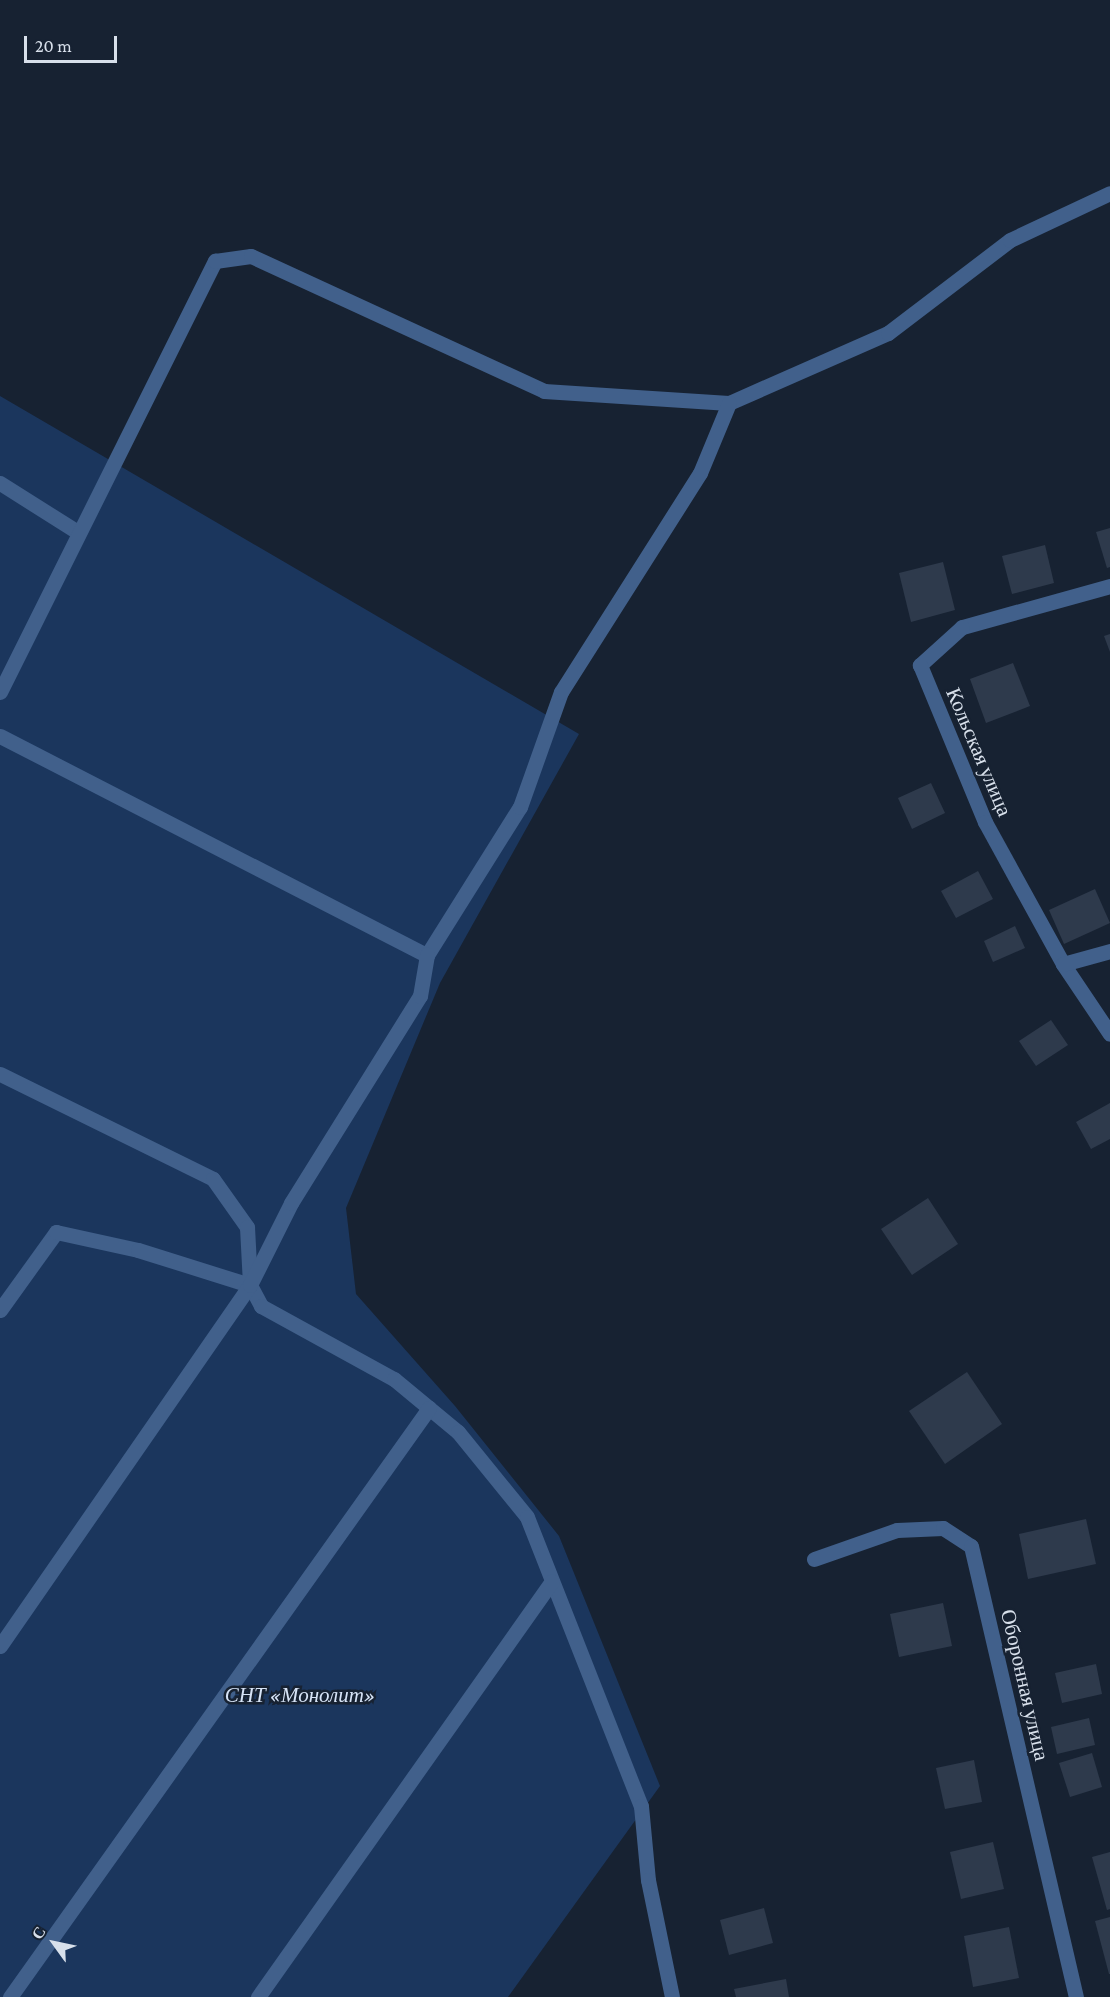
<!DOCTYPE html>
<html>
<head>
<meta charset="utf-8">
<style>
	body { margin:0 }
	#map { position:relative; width:1110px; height:1997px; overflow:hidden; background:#172232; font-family:"Crimson Pro",serif }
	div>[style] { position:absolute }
	.green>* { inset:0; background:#1b365d }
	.building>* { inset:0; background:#2e3a4c }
	.service>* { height:15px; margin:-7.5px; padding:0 7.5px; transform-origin:7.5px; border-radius:7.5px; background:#41608b }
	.minor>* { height:15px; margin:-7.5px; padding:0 7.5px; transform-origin:7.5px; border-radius:7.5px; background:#41608b }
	span { translate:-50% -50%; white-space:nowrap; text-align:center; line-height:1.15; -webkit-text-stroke:5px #172232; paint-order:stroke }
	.street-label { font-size:21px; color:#d8e0eb }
	.park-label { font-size:21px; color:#d7e4f7; font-style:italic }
	.north { position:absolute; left:24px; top:1913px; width:60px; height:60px; -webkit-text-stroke:4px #172232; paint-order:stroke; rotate:303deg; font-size:16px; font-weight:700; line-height:24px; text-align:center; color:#d8e0eb }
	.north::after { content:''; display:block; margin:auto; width:21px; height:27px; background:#d8e0eb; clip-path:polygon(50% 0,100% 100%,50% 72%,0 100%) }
	.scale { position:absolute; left:24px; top:36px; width:93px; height:27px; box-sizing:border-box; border:3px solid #d8e0eb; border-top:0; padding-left:8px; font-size:18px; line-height:21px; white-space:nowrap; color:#d8e0eb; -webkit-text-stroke:4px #172232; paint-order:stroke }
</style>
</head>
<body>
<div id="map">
	<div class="green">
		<div style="clip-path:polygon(0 396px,579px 734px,440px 983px,346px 1208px,356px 1294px,455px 1406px,559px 1536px,660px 1786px,508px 1997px,0 1997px)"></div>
	</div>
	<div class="building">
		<div style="clip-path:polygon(1110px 528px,1110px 567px,1107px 568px,1096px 532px)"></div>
		<div style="clip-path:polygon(1045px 545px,1054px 583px,1012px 594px,1002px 556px)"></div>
		<div style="clip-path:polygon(943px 562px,955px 610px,911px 622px,899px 573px)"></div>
		<div style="clip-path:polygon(1110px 634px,1110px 652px,1104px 636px)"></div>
		<div style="clip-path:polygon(1013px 663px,1030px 706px,986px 723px,970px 679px)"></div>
		<div style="clip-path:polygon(931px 783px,945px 813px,912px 829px,898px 798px)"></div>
		<div style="clip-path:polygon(978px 871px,993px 899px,956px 918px,941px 891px)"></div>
		<div style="clip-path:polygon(1095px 889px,1110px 923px,1064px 944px,1049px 910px)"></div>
		<div style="clip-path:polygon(1015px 926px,1025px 948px,993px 962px,984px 941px)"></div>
		<div style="clip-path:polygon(1051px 1020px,1068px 1045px,1036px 1066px,1019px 1041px)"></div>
		<div style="clip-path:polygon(1110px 1103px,1110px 1139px,1091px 1149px,1076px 1122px)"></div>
		<div style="clip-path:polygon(928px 1198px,958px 1244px,912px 1275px,881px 1229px)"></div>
		<div style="clip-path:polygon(967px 1372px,1002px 1424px,945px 1464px,909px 1411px)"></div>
		<div style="clip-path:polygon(1086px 1519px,1096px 1564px,1028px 1579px,1019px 1534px)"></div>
		<div style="clip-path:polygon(943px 1603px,952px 1646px,899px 1657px,890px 1614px)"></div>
		<div style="clip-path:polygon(1096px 1664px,1102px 1694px,1062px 1703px,1055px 1673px)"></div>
		<div style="clip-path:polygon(1089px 1718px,1095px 1745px,1057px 1754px,1051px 1727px)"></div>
		<div style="clip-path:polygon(1092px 1753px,1102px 1787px,1070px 1797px,1059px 1763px)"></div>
		<div style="clip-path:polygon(974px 1760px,982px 1802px,945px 1809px,936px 1768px)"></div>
		<div style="clip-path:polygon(993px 1842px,1004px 1889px,961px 1899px,950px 1852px)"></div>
		<div style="clip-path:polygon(1110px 1852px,1110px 1909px,1107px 1910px,1092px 1857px)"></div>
		<div style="clip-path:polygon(764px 1908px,773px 1943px,729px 1955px,720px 1920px)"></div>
		<div style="clip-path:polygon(1110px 1917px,1110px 1974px,1109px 1974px,1095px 1921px)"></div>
		<div style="clip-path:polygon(1009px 1927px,1019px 1978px,973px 1987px,964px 1936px)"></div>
		<div style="clip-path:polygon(786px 1979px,789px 1997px,736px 1997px,734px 1989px)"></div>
	</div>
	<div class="service">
		<div style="left:0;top:483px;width:93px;rotate:32.3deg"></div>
		<div style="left:0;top:692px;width:482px;rotate:-63.5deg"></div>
		<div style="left:215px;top:261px;width:36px;rotate:-8deg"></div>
		<div style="left:251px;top:256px;width:323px;rotate:24.7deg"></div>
		<div style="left:544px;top:391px;width:185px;rotate:3.7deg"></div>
		<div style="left:729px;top:403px;width:174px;rotate:-23.8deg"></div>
		<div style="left:888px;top:333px;width:153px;rotate:-37.3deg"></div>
		<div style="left:1010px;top:240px;width:110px;rotate:-25.2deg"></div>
		<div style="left:0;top:736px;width:480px;rotate:27.2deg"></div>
		<div style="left:427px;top:955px;width:175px;rotate:-57.9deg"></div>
		<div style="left:520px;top:807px;width:122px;rotate:-70.4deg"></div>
		<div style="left:561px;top:692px;width:259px;rotate:-57.6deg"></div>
		<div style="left:700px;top:473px;width:76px;rotate:-67.5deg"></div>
		<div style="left:0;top:1074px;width:237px;rotate:26.2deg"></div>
		<div style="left:213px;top:1179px;width:59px;rotate:54.7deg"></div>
		<div style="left:247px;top:1227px;width:58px;rotate:87deg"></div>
		<div style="left:250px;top:1285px;width:24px;rotate:62deg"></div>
		<div style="left:261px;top:1306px;width:152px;rotate:28.8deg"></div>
		<div style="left:394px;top:1379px;width:83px;rotate:39.6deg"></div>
		<div style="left:458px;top:1432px;width:109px;rotate:50.9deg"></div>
		<div style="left:527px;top:1517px;width:311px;rotate:68.5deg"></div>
		<div style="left:0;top:1310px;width:96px;rotate:-54.3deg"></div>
		<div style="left:56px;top:1232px;width:84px;rotate:12.4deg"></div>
		<div style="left:138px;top:1250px;width:117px;rotate:17.4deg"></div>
		<div style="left:0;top:1646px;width:439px;rotate:-55.3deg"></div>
		<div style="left:250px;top:1285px;width:92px;rotate:-63.4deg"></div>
		<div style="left:291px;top:1203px;width:244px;rotate:-58.1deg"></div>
		<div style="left:420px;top:996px;width:42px;rotate:-80.3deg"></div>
		<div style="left:10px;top:1997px;width:723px;rotate:-54.57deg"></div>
		<div style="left:258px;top:1997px;width:509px;rotate:-54.75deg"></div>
	</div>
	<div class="minor">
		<div style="left:1110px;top:586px;width:154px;rotate:164.5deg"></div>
		<div style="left:962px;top:627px;width:57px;rotate:137.9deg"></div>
		<div style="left:920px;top:665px;width:170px;rotate:67.5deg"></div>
		<div style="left:985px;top:822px;width:162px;rotate:61.2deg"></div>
		<div style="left:1063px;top:964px;width:84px;rotate:56.1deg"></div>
		<div style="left:1063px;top:964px;width:49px;rotate:-15.5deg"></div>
		<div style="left:814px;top:1559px;width:88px;rotate:-19.3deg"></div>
		<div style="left:897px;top:1530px;width:46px;rotate:-2.5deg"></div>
		<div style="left:943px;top:1528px;width:33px;rotate:33deg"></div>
		<div style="left:971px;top:1546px;width:463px;rotate:76.9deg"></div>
		<div style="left:641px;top:1806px;width:74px;rotate:84.6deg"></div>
		<div style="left:648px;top:1880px;width:119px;rotate:78.4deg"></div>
	</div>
	<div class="street-label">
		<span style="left:979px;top:752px;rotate:67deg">Кольская улица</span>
		<span style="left:1025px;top:1685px;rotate:77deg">Оборонная улица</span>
	</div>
	<div class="park-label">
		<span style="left:300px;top:1695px">СНТ «Монолит»</span>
	</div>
	<div class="north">С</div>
	<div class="scale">20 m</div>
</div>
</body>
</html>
